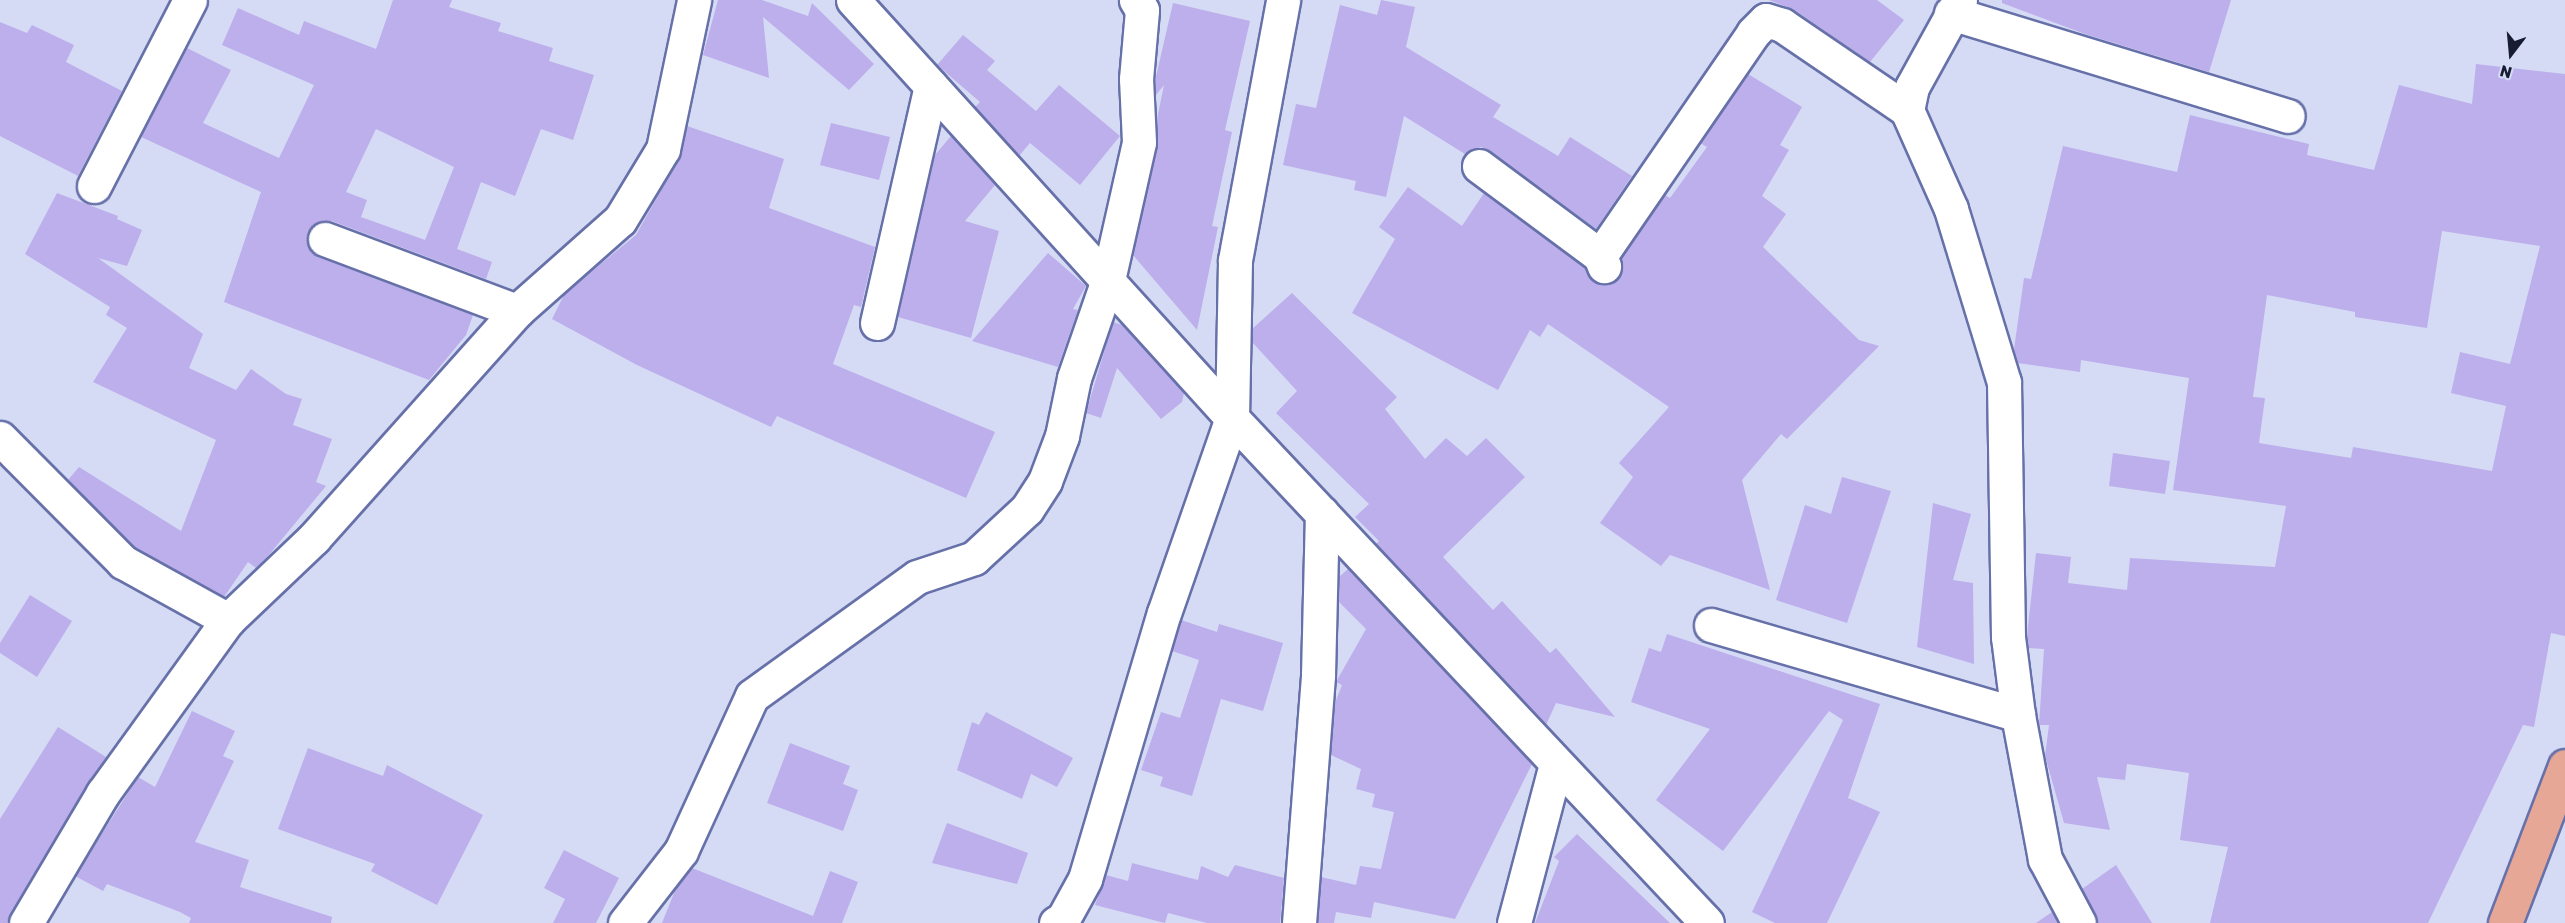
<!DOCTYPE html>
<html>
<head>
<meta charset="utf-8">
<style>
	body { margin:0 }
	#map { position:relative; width:2565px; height:923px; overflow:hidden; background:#d5dbf4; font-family:Rubik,sans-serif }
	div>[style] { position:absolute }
	.building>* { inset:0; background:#bdaeec }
	.roads { filter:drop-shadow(2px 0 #6771a9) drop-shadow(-2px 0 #6771a9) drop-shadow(0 2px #6771a9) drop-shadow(0 -2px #6771a9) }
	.minor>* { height:33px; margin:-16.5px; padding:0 16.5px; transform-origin:16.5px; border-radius:16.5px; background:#fff }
	.major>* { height:33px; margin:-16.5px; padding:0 16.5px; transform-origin:16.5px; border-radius:16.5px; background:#e6a797 }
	span { translate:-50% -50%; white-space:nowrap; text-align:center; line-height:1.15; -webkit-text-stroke:4.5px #d5dbf4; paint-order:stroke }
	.north { position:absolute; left:2481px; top:24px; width:60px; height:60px; -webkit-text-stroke:4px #d5dbf4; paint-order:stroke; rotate:196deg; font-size:16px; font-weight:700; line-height:24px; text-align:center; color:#181c32 }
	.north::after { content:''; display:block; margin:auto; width:21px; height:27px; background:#181c32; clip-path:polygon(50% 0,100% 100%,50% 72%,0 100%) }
</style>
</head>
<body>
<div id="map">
	<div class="building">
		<div style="clip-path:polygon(evenodd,393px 0,452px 0,449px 7px,501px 23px,498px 31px,553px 48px,549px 61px,594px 75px,573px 140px,541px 129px,515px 196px,481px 182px,457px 249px,492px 262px,486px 279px,332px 221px,321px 221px,308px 232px,307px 243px,318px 257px,473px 315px,466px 335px,429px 380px,224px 302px,261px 192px,141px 137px,187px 48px,231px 70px,203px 123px,279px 158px,314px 85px,222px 45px,238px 8px,299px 35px,304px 21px,376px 49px,393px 0,376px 129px,454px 167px,425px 240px,361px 217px,367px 200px,346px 192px,376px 129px)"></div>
		<div style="clip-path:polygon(718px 0,762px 0,808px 16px,812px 3px,874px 64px,849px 90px,763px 17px,769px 78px,703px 55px)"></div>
		<div style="clip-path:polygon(1381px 0,1415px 7px,1406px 47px,1501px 105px,1493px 117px,1558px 156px,1570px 137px,1632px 176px,1596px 229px,1490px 151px,1481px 147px,1465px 154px,1404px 116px,1386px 197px,1354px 190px,1356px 181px,1283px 165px,1296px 104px,1316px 108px,1340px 5px,1377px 15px)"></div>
		<div style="clip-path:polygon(1769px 0,1877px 0,1904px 20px,1870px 62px,1793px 9px)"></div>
		<div style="clip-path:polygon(2002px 0,2231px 0,2209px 72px,2085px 34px,2002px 3px)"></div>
		<div style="clip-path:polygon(1173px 3px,1250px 21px,1225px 130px,1232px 132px,1212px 226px,1218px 227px,1197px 330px,1133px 255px,1157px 146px,1157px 119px,1164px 85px,1156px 95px,1155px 81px)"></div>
		<div style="clip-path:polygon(0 22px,27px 33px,32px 25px,74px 45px,66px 62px,122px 91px,78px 176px,0 136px)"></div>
		<div style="clip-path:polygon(963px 35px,995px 61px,987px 70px,1036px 111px,1059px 85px,1120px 136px,1080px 185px,1030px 143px,1019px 156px,975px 107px,980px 102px,937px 65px)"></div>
		<div style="clip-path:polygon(evenodd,2476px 64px,2565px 74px,2565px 636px,2551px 633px,2534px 727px,2523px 725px,2428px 923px,2210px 923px,2228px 847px,2180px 840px,2189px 773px,2127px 764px,2125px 780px,2097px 777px,2110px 830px,2064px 823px,2045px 756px,2049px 725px,2039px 725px,2044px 649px,2028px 648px,2027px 636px,2036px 553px,2071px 557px,2068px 583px,2127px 590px,2130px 558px,2275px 567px,2286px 506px,2173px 490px,2189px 378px,2081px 360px,2080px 372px,2018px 363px,2014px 349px,2024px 278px,2031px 279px,2063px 146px,2177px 172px,2190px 115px,2309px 144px,2307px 155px,2374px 170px,2399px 85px,2472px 104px,2476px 64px,2442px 231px,2540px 246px,2510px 364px,2460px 352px,2451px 393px,2506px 406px,2492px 471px,2353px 447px,2351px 458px,2259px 443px,2265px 398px,2253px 397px,2267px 295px,2355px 312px,2355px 317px,2427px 328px,2442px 231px)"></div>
		<div style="clip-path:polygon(1748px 74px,1802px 107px,1780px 145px,1789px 150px,1762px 196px,1786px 214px,1763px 247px,1859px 340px,1879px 346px,1787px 439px,1781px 434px,1742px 480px,1770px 590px,1670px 555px,1661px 566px,1600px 523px,1633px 477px,1619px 463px,1669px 407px,1548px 324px,1540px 337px,1530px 330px,1498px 390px,1352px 313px,1395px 239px,1379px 227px,1408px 187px,1462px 226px,1484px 193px,1585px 268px,1593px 281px,1611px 283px,1622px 269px,1621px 258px,1665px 195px,1670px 198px,1707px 147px,1700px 143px)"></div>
		<div style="clip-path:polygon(831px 123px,890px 137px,879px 180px,820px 165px)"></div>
		<div style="clip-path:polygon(687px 126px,784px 159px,769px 208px,875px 247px,861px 307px,854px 305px,833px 364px,995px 432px,966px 498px,777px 416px,771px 427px,637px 365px,552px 319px,565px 293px,636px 235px,679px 158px)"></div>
		<div style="clip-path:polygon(951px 136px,995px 185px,965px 221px,999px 231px,971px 338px,898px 317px,934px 156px)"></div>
		<div style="clip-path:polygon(57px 193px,118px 216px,117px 219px,142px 230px,127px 266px,98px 258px,203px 334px,189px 368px,236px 390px,251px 369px,286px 394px,302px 399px,293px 425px,332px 439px,316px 482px,326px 486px,268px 556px,256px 568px,248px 562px,224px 597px,134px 547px,68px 480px,79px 467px,181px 531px,216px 440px,93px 382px,127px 328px,106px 315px,110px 307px,25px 254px)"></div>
		<div style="clip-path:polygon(1048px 253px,1086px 286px,1073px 309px,1078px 310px,1058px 367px,972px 341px)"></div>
		<div style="clip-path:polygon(1292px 293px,1397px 397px,1385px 409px,1425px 459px,1446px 438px,1467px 456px,1486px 438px,1525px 477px,1443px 557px,1493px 610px,1502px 601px,1550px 653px,1556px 648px,1615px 717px,1556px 703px,1546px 725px,1376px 544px,1379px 541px,1355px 517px,1369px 504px,1276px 413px,1297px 391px,1252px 342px,1252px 329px)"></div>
		<div style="clip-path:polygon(1113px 322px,1122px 325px,1184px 393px,1182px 402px,1161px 419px,1117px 368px,1101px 418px,1086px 413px)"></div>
		<div style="clip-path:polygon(2113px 453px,2170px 461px,2165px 494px,2109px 486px)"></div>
		<div style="clip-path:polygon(1842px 477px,1891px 491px,1847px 623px,1776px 600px,1805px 505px,1831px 514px)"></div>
		<div style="clip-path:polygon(1933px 503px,1971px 514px,1953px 580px,1973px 583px,1974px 664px,1917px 647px)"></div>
		<div style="clip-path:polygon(1348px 569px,1532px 764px,1455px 919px,1374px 902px,1371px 918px,1336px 912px,1334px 923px,1318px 923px,1321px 877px,1356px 885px,1360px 866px,1381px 869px,1394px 812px,1372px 807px,1375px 794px,1356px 789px,1361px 769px,1331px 755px,1335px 703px,1342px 685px,1336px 682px,1366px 629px,1339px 602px,1339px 577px)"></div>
		<div style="clip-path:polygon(30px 595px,72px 621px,37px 677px,0 653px,0 643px)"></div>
		<div style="clip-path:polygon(1181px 620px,1217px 632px,1219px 624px,1283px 643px,1263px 711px,1221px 699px,1192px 796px,1160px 786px,1163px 777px,1141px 770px,1161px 712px,1180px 718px,1199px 660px,1172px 651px)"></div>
		<div style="clip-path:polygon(1667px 634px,1880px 704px,1848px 798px,1880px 812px,1827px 923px,1775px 923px,1752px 912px,1843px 720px,1829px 711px,1723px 851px,1656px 800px,1710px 729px,1631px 702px,1649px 648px,1661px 652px)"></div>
		<div style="clip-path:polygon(192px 711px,235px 731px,223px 756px,234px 761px,195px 842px,249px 860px,240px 887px,332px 917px,331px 923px,189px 923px,191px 918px,180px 912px,107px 884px,103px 891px,75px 876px,138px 777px,155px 787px)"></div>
		<div style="clip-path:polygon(986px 712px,1073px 758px,1057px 787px,1031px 774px,1022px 799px,957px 770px,972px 722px,979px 725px)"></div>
		<div style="clip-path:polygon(58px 727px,106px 757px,7px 923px,0 923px,0 819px)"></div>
		<div style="clip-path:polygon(790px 743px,850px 766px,843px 784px,858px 790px,843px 831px,767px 803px)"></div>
		<div style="clip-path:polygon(308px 748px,383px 776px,387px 765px,483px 815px,437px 905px,371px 871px,375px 864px,278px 829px)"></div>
		<div style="clip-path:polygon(947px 823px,1028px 853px,1017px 884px,932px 863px)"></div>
		<div style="clip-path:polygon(1577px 834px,1670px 923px,1535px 923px,1559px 861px,1554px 857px)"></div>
		<div style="clip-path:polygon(564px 850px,619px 878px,596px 923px,553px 923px,565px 899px,544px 888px)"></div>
		<div style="clip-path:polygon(1132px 863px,1198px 880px,1201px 866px,1228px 877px,1235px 865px,1284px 878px,1280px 923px,1207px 923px,1168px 913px,1165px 923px,1095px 905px,1106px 875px,1128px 881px)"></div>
		<div style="clip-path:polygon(2116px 865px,2152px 923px,2098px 923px,2082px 889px)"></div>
		<div style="clip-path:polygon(692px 868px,813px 916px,830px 871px,858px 882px,842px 923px,662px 923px,676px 888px)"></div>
		<div style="clip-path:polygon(2052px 912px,2058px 923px,2036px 923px)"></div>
	</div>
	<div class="roads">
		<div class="minor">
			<div style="left:853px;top:0;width:564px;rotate:47.8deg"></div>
			<div style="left:1232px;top:418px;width:693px;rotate:46.75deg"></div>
			<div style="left:1960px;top:0;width:99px;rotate:118.9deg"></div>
			<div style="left:1912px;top:87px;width:24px;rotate:102deg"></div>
			<div style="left:1907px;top:110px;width:108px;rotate:66deg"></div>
			<div style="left:1951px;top:209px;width:181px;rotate:73deg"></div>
			<div style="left:2004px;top:382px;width:255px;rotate:89.1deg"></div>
			<div style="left:2008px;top:637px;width:79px;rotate:82.7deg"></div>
			<div style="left:2018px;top:715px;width:147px;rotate:79.4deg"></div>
			<div style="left:2045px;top:859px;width:72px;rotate:62deg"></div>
			<div style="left:1951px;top:13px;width:352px;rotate:17deg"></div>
			<div style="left:1479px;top:166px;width:151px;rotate:36.6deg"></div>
			<div style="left:1600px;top:256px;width:11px;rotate:68deg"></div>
			<div style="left:94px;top:186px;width:209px;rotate:-62.7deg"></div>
			<div style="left:325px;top:239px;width:205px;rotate:20.6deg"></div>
			<div style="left:1600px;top:256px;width:270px;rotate:-55.5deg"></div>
			<div style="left:1753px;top:33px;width:18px;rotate:-45deg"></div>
			<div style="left:1766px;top:20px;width:17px;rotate:17deg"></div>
			<div style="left:1782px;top:25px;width:151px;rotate:34.2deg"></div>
			<div style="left:877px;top:323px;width:243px;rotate:-77.2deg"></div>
			<div style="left:0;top:438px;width:175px;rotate:45.2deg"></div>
			<div style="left:123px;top:562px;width:120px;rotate:28.9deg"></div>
			<div style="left:1711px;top:625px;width:320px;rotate:16.3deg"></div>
			<div style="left:26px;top:923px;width:151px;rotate:-59.4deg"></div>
			<div style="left:103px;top:793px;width:213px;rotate:-54.2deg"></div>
			<div style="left:228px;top:620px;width:119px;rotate:-43.6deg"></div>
			<div style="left:314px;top:538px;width:305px;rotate:-48.2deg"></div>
			<div style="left:517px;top:311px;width:137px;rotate:-41.5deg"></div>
			<div style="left:620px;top:220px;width:83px;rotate:-58.8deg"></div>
			<div style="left:663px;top:149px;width:152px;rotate:-78.2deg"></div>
			<div style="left:625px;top:923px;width:91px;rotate:-52.1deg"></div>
			<div style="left:681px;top:851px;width:170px;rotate:-65.4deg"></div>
			<div style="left:752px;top:696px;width:203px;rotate:-35.8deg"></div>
			<div style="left:917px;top:577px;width:60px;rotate:-18.4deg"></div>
			<div style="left:974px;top:558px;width:72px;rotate:-42.8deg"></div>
			<div style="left:1027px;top:509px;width:33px;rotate:-57deg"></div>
			<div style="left:1045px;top:481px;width:48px;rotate:-69.3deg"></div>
			<div style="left:1062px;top:436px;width:59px;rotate:-78.3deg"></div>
			<div style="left:1074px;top:378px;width:104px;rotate:-70.9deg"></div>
			<div style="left:1108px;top:280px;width:141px;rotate:-77.3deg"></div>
			<div style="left:1139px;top:142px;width:63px;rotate:-92.7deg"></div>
			<div style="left:1136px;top:79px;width:69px;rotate:-85deg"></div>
			<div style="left:1142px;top:10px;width:12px;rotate:-121deg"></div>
			<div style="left:1056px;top:923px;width:8px;rotate:-30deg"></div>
			<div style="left:1063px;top:919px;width:46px;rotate:-61.2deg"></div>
			<div style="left:1085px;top:879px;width:277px;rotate:-73.5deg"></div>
			<div style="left:1164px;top:613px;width:207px;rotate:-70.8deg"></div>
			<div style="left:1232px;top:418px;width:158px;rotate:-88.9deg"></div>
			<div style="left:1235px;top:260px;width:264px;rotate:-79.5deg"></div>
			<div style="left:1299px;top:923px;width:249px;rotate:-85.6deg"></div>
			<div style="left:1318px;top:675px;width:162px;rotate:-88.6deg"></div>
			<div style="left:1514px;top:923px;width:164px;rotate:-75.2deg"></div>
		</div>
		<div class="major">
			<div style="left:2505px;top:923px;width:168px;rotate:-69.1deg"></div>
		</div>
	</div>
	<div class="north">N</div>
</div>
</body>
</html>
